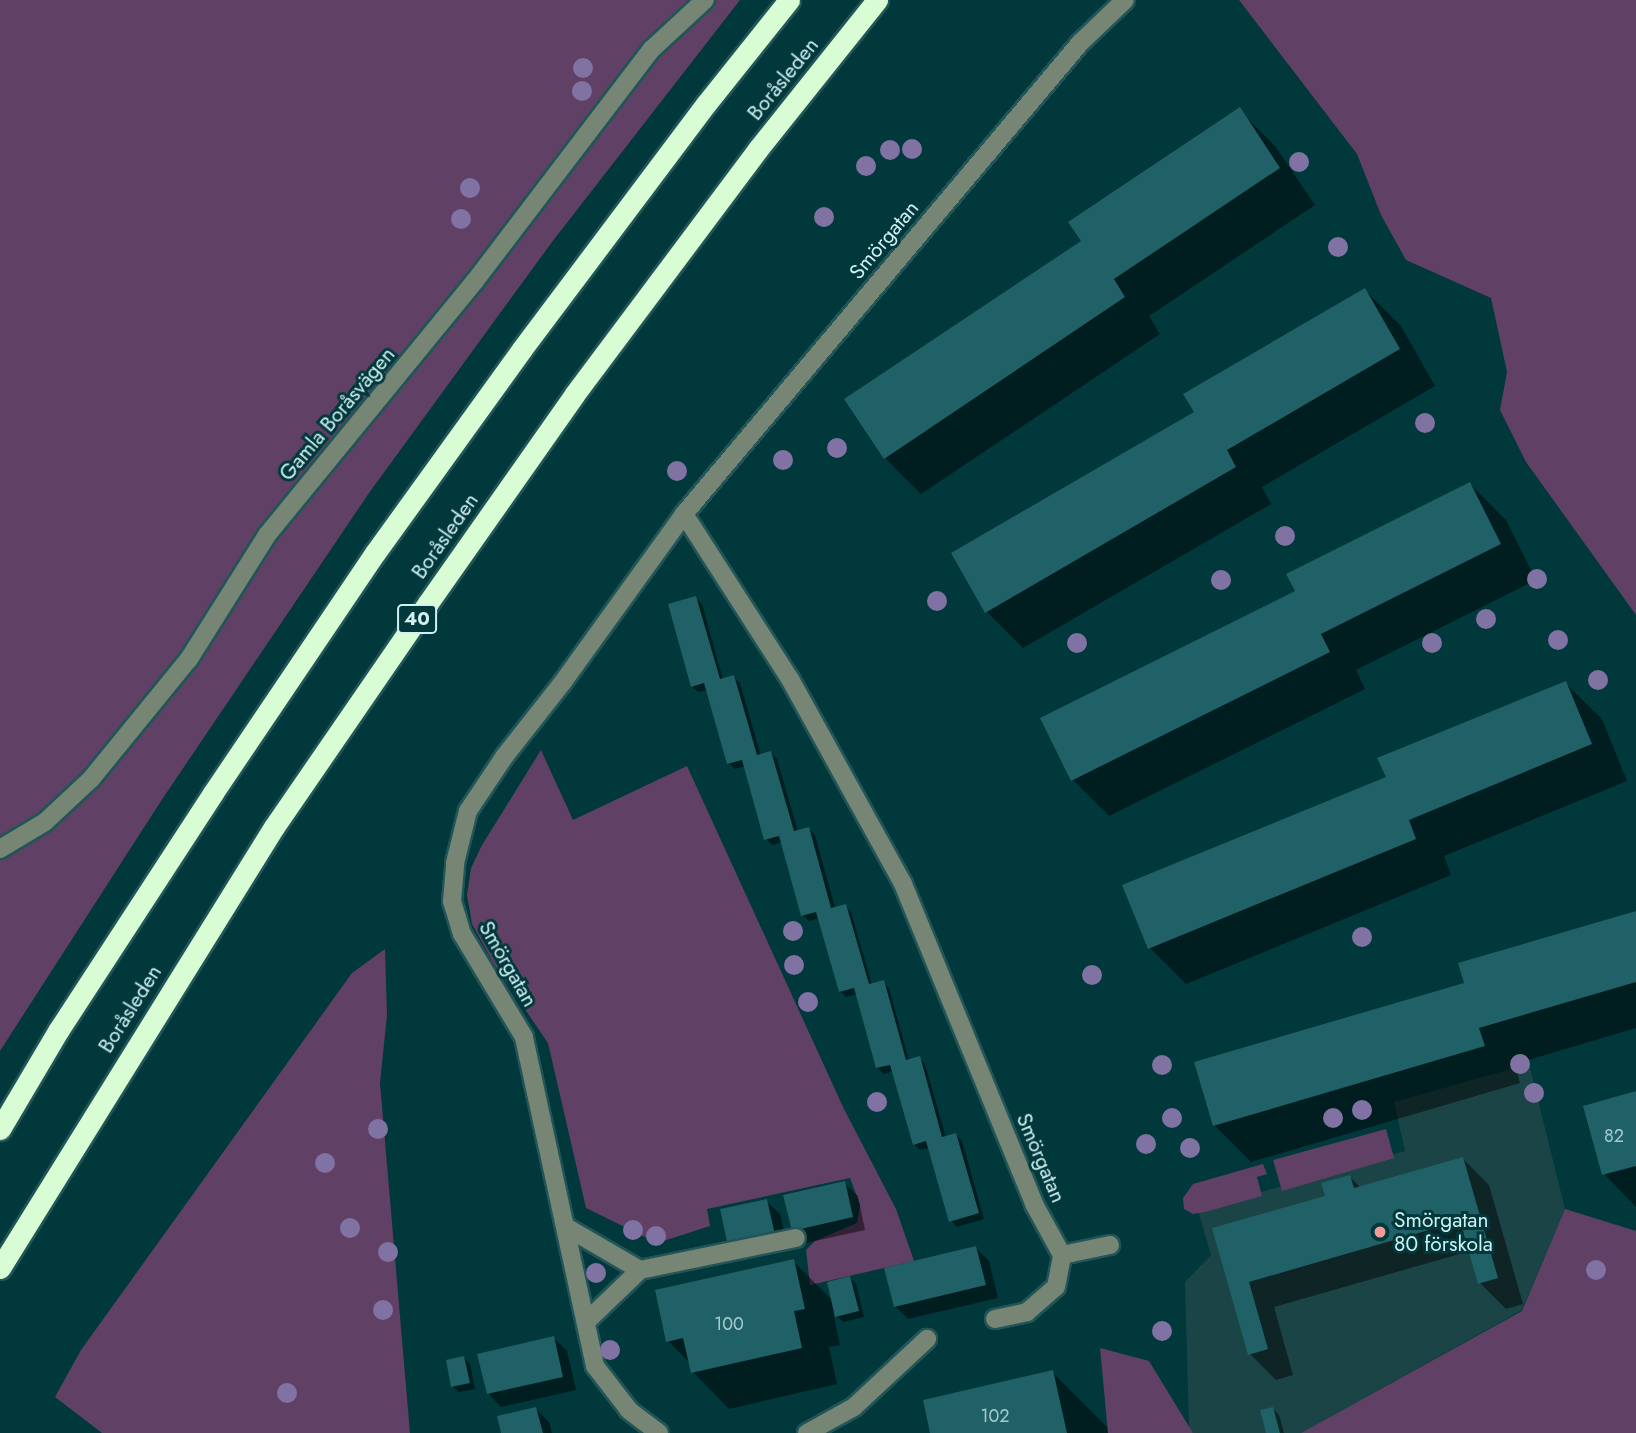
<!DOCTYPE html>
<html>
<head>
<meta charset="utf-8">
<style>
	body { margin:0 }
	#map { position:relative; width:1636px; height:1433px; overflow:hidden; background:#00383b; font-family:Jost,sans-serif }
	div>[style] { position:absolute }
	.built>* { inset:0; background:#1b4447 }
	.green>* { inset:0; background:#614066 }
	.shadow>* { inset:0; background:#0007 }
	.building>* { inset:0; background:#1f6166 }
	.roads { filter:drop-shadow(2px 0 #215558) drop-shadow(-2px 0 #215558) drop-shadow(0 2px #215558) drop-shadow(0 -2px #215558) }
	.minor>* { height:18px; margin:-9px; padding:0 9px; transform-origin:9px; border-radius:9px; background:#778574 }
	.highway>* { height:21px; margin:-10.5px; padding:0 10.5px; transform-origin:10.5px; border-radius:10.5px; background:#d8fcd3 }
	.trees>* { width:20px; height:20px; margin:-10px; border-radius:50%; background:#8072a2 }
	.dots>* { width:19px; height:19px; translate:-50% -50%; box-sizing:border-box; border:4px solid #00383b; border-radius:50% }
	span { translate:-50% -50%; white-space:nowrap; text-align:center; line-height:1.15; -webkit-text-stroke:6px #00383b; paint-order:stroke }
	.number-label { font-size:18px; color:#a4cccf }
	.number-label span { -webkit-text-stroke-width:0 }
	.shield-label span { padding:2px 5px; background:#00383b; border:2px solid; border-radius:5px; -webkit-text-stroke-width:0 }
	.shield-label { font-size:19px; color:#d0f0f2; font-weight:700 }
	.street-label { font-size:21px; color:#d0f0f2 }
	.poi-label { font-size:21px; color:#d0f0f2 }
	.left { translate:0 -50%; text-align:left }
</style>
</head>
<body>
<div id="map">
	<div class="built">
		<div style="clip-path:polygon(1529px 1064px,1565px 1209px,1522px 1310px,1301px 1433px,1193px 1433px,1189px 1428px,1185px 1282px,1211px 1255px,1198px 1210px,1405px 1151px,1394px 1102px)"></div>
	</div>
	<div class="green">
		<div style="clip-path:polygon(0 0,740px 0,552px 242px,369px 493px,161px 801px,0 1051px)"></div>
		<div style="clip-path:polygon(1239px 0,1636px 0,1636px 615px,1526px 462px,1500px 410px,1507px 372px,1491px 298px,1406px 260px,1381px 215px,1357px 154px)"></div>
		<div style="clip-path:polygon(541px 750px,573px 820px,687px 766px,844px 1109px,896px 1209px,914px 1261px,810px 1285px,806px 1250px,815px 1241px,857px 1223px,860px 1205px,850px 1178px,707px 1209px,710px 1226px,657px 1243px,586px 1208px,548px 1043px,494px 964px,472px 924px,467px 895px,471px 868px,482px 845px)"></div>
		<div style="clip-path:polygon(385px 949px,387px 1015px,380px 1083px,410px 1433px,102px 1433px,55px 1397px,81px 1350px,352px 973px)"></div>
		<div style="clip-path:polygon(1386px 1129px,1394px 1158px,1282px 1191px,1273px 1160px)"></div>
		<div style="clip-path:polygon(1263px 1164px,1267px 1174px,1257px 1177px,1262px 1196px,1205px 1212px,1193px 1214px,1184px 1209px,1183px 1198px,1193px 1184px)"></div>
		<div style="clip-path:polygon(1565px 1209px,1636px 1231px,1636px 1433px,1301px 1433px,1522px 1311px)"></div>
		<div style="clip-path:polygon(1100px 1348px,1149px 1361px,1193px 1433px,1108px 1433px)"></div>
	</div>
	<div class="shadow">
		<div style="clip-path:polygon(1239px 110px,1275px 146px,1315px 205px,1149px 316px,1160px 334px,921px 494px,885px 458px,1083px 241px)"></div>
		<div style="clip-path:polygon(1365px 290px,1401px 326px,1435px 386px,1262px 487px,1271px 504px,1023px 648px,987px 612px)"></div>
		<div style="clip-path:polygon(1470px 484px,1506px 520px,1536px 580px,1356px 670px,1365px 689px,1109px 816px,1073px 780px,1297px 592px)"></div>
		<div style="clip-path:polygon(696px 598px,702px 604px,723px 680px,734px 677px,740px 683px,761px 756px,771px 753px,777px 759px,798px 832px,809px 829px,815px 835px,835px 908px,845px 906px,851px 912px,872px 985px,883px 982px,889px 988px,909px 1061px,919px 1058px,925px 1064px,946px 1138px,956px 1135px,962px 1141px,984px 1219px,957px 1227px,951px 1221px,930px 1148px,920px 1150px,914px 1144px,893px 1071px,884px 1074px,877px 1068px,857px 994px,846px 997px,840px 991px,819px 918px,809px 921px,803px 915px,783px 842px,772px 845px,766px 839px,745px 766px,735px 769px,729px 763px,708px 690px,698px 692px,692px 686px)"></div>
		<div style="clip-path:polygon(1565px 683px,1602px 719px,1627px 781px,1444px 856px,1451px 875px,1186px 984px,1150px 948px,1388px 778px)"></div>
		<div style="clip-path:polygon(1636px 913px,1636px 1028px,1515px 1064px,1520px 1083px,1251px 1162px,1214px 1125px,1466px 984px)"></div>
		<div style="clip-path:polygon(1636px 1092px,1636px 1207px,1604px 1174px)"></div>
		<div style="clip-path:polygon(1463px 1159px,1489px 1185px,1523px 1304px,1506px 1309px,1480px 1283px,1470px 1251px,1274px 1307px,1293px 1375px,1276px 1380px,1250px 1354px,1215px 1229px,1327px 1197px,1350px 1177px,1361px 1188px)"></div>
		<div style="clip-path:polygon(844px 1183px,858px 1196px,865px 1230px,806px 1243px,793px 1230px)"></div>
		<div style="clip-path:polygon(766px 1201px,780px 1214px,788px 1248px,743px 1258px,729px 1245px)"></div>
		<div style="clip-path:polygon(976px 1248px,989px 1261px,998px 1298px,908px 1319px,895px 1306px)"></div>
		<div style="clip-path:polygon(793px 1261px,833px 1301px,850px 1278px,856px 1284px,864px 1317px,843px 1322px,833px 1312px,840px 1345px,829px 1347px,837px 1384px,729px 1409px,693px 1372px,691px 1364px,668px 1341px)"></div>
		<div style="clip-path:polygon(554px 1338px,567px 1351px,576px 1390px,501px 1407px,488px 1393px)"></div>
		<div style="clip-path:polygon(464px 1358px,470px 1364px,475px 1389px,459px 1392px,452px 1386px)"></div>
		<div style="clip-path:polygon(1052px 1372px,1107px 1427px,1108px 1433px,932px 1433px)"></div>
		<div style="clip-path:polygon(536px 1409px,549px 1422px,552px 1433px,503px 1433px)"></div>
		<div style="clip-path:polygon(1273px 1409px,1279px 1415px,1284px 1433px,1268px 1433px)"></div>
	</div>
	<div class="building">
		<div style="clip-path:polygon(1240px 107px,1280px 168px,1114px 279px,1125px 297px,884px 459px,844px 399px,1081px 241px,1068px 222px)"></div>
		<div style="clip-path:polygon(1365px 288px,1400px 349px,1227px 450px,1236px 467px,985px 613px,951px 553px,1194px 412px,1183px 394px)"></div>
		<div style="clip-path:polygon(1470px 482px,1501px 544px,1321px 634px,1330px 652px,1071px 781px,1040px 718px,1295px 591px,1286px 574px)"></div>
		<div style="clip-path:polygon(696px 596px,720px 679px,734px 675px,757px 755px,771px 751px,794px 831px,809px 827px,831px 908px,846px 904px,869px 984px,884px 980px,906px 1060px,920px 1056px,942px 1137px,956px 1133px,979px 1213px,949px 1222px,926px 1141px,913px 1145px,890px 1065px,876px 1068px,854px 988px,839px 992px,816px 912px,801px 916px,779px 836px,764px 840px,742px 760px,727px 764px,704px 683px,691px 687px,668px 604px)"></div>
		<div style="clip-path:polygon(1566px 681px,1592px 744px,1409px 820px,1416px 839px,1148px 949px,1122px 885px,1386px 777px,1377px 758px)"></div>
		<div style="clip-path:polygon(1636px 911px,1636px 982px,1479px 1028px,1485px 1046px,1213px 1126px,1194px 1062px,1464px 983px,1458px 963px)"></div>
		<div style="clip-path:polygon(1636px 1091px,1636px 1166px,1602px 1175px,1583px 1106px)"></div>
		<div style="clip-path:polygon(1463px 1157px,1498px 1278px,1478px 1284px,1460px 1221px,1249px 1282px,1268px 1349px,1248px 1355px,1212px 1228px,1325px 1196px,1321px 1183px,1350px 1175px,1354px 1188px)"></div>
		<div style="clip-path:polygon(845px 1181px,853px 1217px,792px 1231px,783px 1195px)"></div>
		<div style="clip-path:polygon(767px 1199px,775px 1235px,728px 1246px,720px 1209px)"></div>
		<div style="clip-path:polygon(976px 1246px,986px 1285px,894px 1307px,884px 1268px)"></div>
		<div style="clip-path:polygon(794px 1259px,805px 1309px,794px 1311px,802px 1348px,691px 1373px,683px 1338px,666px 1342px,655px 1290px)"></div>
		<div style="clip-path:polygon(850px 1276px,859px 1311px,835px 1317px,827px 1282px)"></div>
		<div style="clip-path:polygon(554px 1336px,563px 1377px,487px 1394px,477px 1354px)"></div>
		<div style="clip-path:polygon(464px 1356px,470px 1383px,451px 1387px,446px 1360px)"></div>
		<div style="clip-path:polygon(1053px 1370px,1067px 1433px,930px 1433px,923px 1400px)"></div>
		<div style="clip-path:polygon(536px 1407px,543px 1433px,501px 1433px,497px 1416px)"></div>
		<div style="clip-path:polygon(1273px 1407px,1280px 1433px,1266px 1433px,1260px 1410px)"></div>
	</div>
	<div class="roads">
		<div class="minor">
			<div style="left:684px;top:514px;width:196px;rotate:57.3deg"></div>
			<div style="left:790px;top:679px;width:234px;rotate:61.1deg"></div>
			<div style="left:903px;top:884px;width:346px;rotate:67.7deg"></div>
			<div style="left:1034px;top:1204px;width:58px;rotate:61.2deg"></div>
			<div style="left:1062px;top:1255px;width:49px;rotate:-11.8deg"></div>
			<div style="left:0;top:849px;width:52px;rotate:-31deg"></div>
			<div style="left:45px;top:822px;width:63px;rotate:-43.1deg"></div>
			<div style="left:91px;top:779px;width:155px;rotate:-50.8deg"></div>
			<div style="left:189px;top:659px;width:146px;rotate:-57.8deg"></div>
			<div style="left:267px;top:535px;width:328px;rotate:-50.7deg"></div>
			<div style="left:475px;top:281px;width:292px;rotate:-52.7deg"></div>
			<div style="left:652px;top:49px;width:72px;rotate:-42.8deg"></div>
			<div style="left:566px;top:1227px;width:86px;rotate:30.2deg"></div>
			<div style="left:640px;top:1270px;width:75px;rotate:136.1deg"></div>
			<div style="left:640px;top:1270px;width:159px;rotate:-11.6deg"></div>
			<div style="left:995px;top:1319px;width:33px;rotate:-12deg"></div>
			<div style="left:1027px;top:1312px;width:38px;rotate:-41deg"></div>
			<div style="left:1056px;top:1287px;width:33px;rotate:-79deg"></div>
			<div style="left:659px;top:1433px;width:38px;rotate:-143deg"></div>
			<div style="left:629px;top:1410px;width:56px;rotate:-127.7deg"></div>
			<div style="left:595px;top:1366px;width:337px;rotate:-102.2deg"></div>
			<div style="left:524px;top:1037px;width:120px;rotate:-121deg"></div>
			<div style="left:462px;top:934px;width:34px;rotate:-107deg"></div>
			<div style="left:452px;top:901px;width:38px;rotate:-85deg"></div>
			<div style="left:455px;top:863px;width:54px;rotate:-76deg"></div>
			<div style="left:468px;top:811px;width:65px;rotate:-56.3deg"></div>
			<div style="left:504px;top:757px;width:95px;rotate:-51.8deg"></div>
			<div style="left:563px;top:682px;width:207px;rotate:-54.2deg"></div>
			<div style="left:684px;top:514px;width:615px;rotate:-49.94deg"></div>
			<div style="left:1080px;top:43px;width:62px;rotate:-43.7deg"></div>
			<div style="left:807px;top:1433px;width:54px;rotate:-29deg"></div>
			<div style="left:854px;top:1407px;width:100px;rotate:-43deg"></div>
		</div>
		<div class="highway">
			<div style="left:0;top:1129px;width:114px;rotate:-59.4deg"></div>
			<div style="left:58px;top:1031px;width:284px;rotate:-56.9deg"></div>
			<div style="left:213px;top:793px;width:290px;rotate:-56deg"></div>
			<div style="left:375px;top:553px;width:251px;rotate:-54.2deg"></div>
			<div style="left:522px;top:349px;width:306px;rotate:-53.1deg"></div>
			<div style="left:706px;top:104px;width:133px;rotate:-51.4deg"></div>
			<div style="left:0;top:1268px;width:519px;rotate:-58.15deg"></div>
			<div style="left:274px;top:827px;width:272px;rotate:-55.5deg"></div>
			<div style="left:428px;top:603px;width:254px;rotate:-54.9deg"></div>
			<div style="left:574px;top:395px;width:307px;rotate:-53.2deg"></div>
			<div style="left:758px;top:149px;width:191px;rotate:-51.4deg"></div>
		</div>
	</div>
	<div class="trees">
		<div style="left:583px;top:68px"></div>
		<div style="left:582px;top:91px"></div>
		<div style="left:912px;top:149px"></div>
		<div style="left:890px;top:150px"></div>
		<div style="left:1299px;top:162px"></div>
		<div style="left:866px;top:166px"></div>
		<div style="left:470px;top:188px"></div>
		<div style="left:824px;top:217px"></div>
		<div style="left:461px;top:219px"></div>
		<div style="left:1338px;top:247px"></div>
		<div style="left:1425px;top:423px"></div>
		<div style="left:837px;top:448px"></div>
		<div style="left:783px;top:460px"></div>
		<div style="left:677px;top:471px"></div>
		<div style="left:1285px;top:536px"></div>
		<div style="left:1537px;top:579px"></div>
		<div style="left:1221px;top:580px"></div>
		<div style="left:937px;top:601px"></div>
		<div style="left:1486px;top:619px"></div>
		<div style="left:1558px;top:640px"></div>
		<div style="left:1077px;top:643px"></div>
		<div style="left:1432px;top:643px"></div>
		<div style="left:1598px;top:680px"></div>
		<div style="left:793px;top:931px"></div>
		<div style="left:1362px;top:937px"></div>
		<div style="left:794px;top:965px"></div>
		<div style="left:1092px;top:975px"></div>
		<div style="left:808px;top:1002px"></div>
		<div style="left:1520px;top:1064px"></div>
		<div style="left:1162px;top:1065px"></div>
		<div style="left:1534px;top:1093px"></div>
		<div style="left:877px;top:1102px"></div>
		<div style="left:1362px;top:1110px"></div>
		<div style="left:1172px;top:1118px"></div>
		<div style="left:1333px;top:1118px"></div>
		<div style="left:378px;top:1129px"></div>
		<div style="left:1146px;top:1144px"></div>
		<div style="left:1190px;top:1148px"></div>
		<div style="left:325px;top:1163px"></div>
		<div style="left:350px;top:1228px"></div>
		<div style="left:633px;top:1230px"></div>
		<div style="left:656px;top:1236px"></div>
		<div style="left:388px;top:1252px"></div>
		<div style="left:1596px;top:1270px"></div>
		<div style="left:596px;top:1273px"></div>
		<div style="left:383px;top:1310px"></div>
		<div style="left:1162px;top:1331px"></div>
		<div style="left:610px;top:1350px"></div>
		<div style="left:287px;top:1393px"></div>
	</div>
	<div class="dots">
		<div style="left:1380px;top:1232px;background:#f59b99"></div>
	</div>
	<div class="number-label">
		<span style="left:1614px;top:1136px">82</span>
		<span style="left:729px;top:1324px">100</span>
		<span style="left:995px;top:1416px">102</span>
	</div>
	<div class="shield-label">
		<span style="left:417px;top:619px">40</span>
	</div>
	<div class="street-label">
		<span style="left:783px;top:79px;rotate:-51deg">Boråsleden</span>
		<span style="left:884px;top:240px;rotate:-50deg">Smörgatan</span>
		<span style="left:337px;top:414px;rotate:-50deg">Gamla Boråsvägen</span>
		<span style="left:445px;top:536px;rotate:-55deg">Boråsleden</span>
		<span style="left:508px;top:964px;rotate:60deg">Smörgatan</span>
		<span style="left:130px;top:1009px;rotate:-58deg">Boråsleden</span>
		<span style="left:1041px;top:1158px;rotate:67deg">Smörgatan</span>
	</div>
	<div class="poi-label">
		<span class="left" style="left:1394px;top:1232px">Smörgatan<br>80 förskola</span>
	</div>
</div>
</body>
</html>
